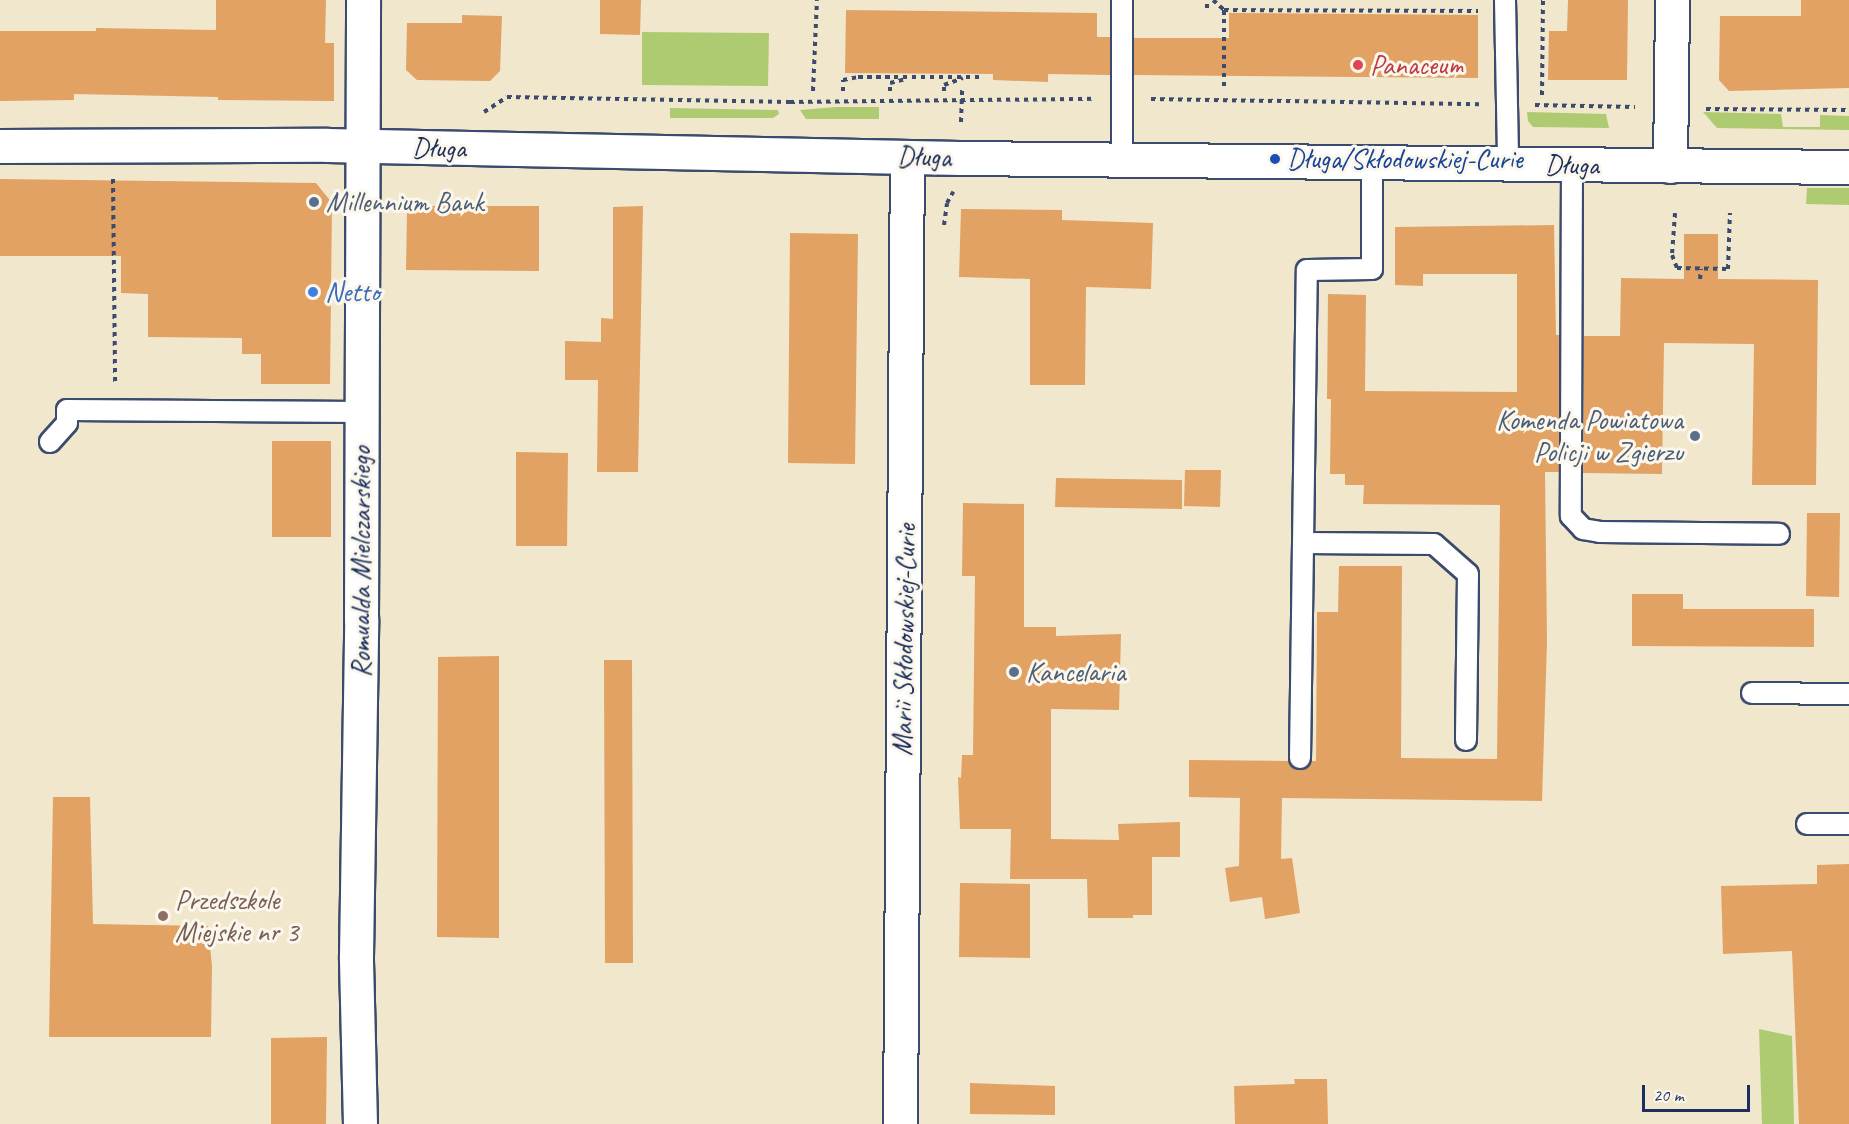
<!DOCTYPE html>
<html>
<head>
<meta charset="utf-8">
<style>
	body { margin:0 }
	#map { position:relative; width:1849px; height:1124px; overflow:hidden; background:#f1e7cc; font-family:Caveat,sans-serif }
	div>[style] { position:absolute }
	.green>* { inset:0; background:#afcb71 }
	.building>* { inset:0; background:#e1a264 }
	.path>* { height:4px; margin-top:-2px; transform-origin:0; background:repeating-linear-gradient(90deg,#3b4b6e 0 4.5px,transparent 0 9px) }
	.roads { filter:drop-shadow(2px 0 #3b4b6e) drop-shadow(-2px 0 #3b4b6e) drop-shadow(0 2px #3b4b6e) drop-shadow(0 -2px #3b4b6e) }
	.lane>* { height:20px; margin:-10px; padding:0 10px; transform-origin:10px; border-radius:10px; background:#fff }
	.street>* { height:33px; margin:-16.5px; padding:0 16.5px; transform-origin:16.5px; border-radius:16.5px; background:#fff }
	.secondary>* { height:33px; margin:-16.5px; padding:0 16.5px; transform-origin:16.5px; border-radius:16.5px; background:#fff }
	.dots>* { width:16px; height:16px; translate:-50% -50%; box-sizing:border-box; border:3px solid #fbf7ec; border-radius:50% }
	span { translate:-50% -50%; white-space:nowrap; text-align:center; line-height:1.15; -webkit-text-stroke:6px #fbf7ec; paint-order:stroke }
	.health-label { font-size:28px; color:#be3a42 }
	.left { translate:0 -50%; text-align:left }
	.street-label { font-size:28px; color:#1b2f5e }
	.transit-label { font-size:28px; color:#164399 }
	.service-label { font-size:28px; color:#4e5e75 }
	.right { translate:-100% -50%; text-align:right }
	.shop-label { font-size:28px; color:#366cbe }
	.education-label { font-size:28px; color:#785e54 }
	.scale { position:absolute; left:1642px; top:1085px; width:108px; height:27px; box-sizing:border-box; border:3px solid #1b2f5e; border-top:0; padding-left:8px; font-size:18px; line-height:21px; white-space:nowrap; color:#1b2f5e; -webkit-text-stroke:4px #fbf7ec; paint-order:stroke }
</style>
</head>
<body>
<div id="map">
	<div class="green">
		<div style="clip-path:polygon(642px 32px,769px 33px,768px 86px,642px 85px)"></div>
		<div style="clip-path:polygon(836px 107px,879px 107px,879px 119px,806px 119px,800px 110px)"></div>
		<div style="clip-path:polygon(670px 108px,778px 110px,779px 114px,773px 118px,670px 118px)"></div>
		<div style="clip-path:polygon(1527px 112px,1606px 114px,1609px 128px,1533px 127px,1528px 121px)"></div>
		<div style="clip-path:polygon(1703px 112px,1781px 114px,1783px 127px,1820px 127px,1820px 115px,1849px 116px,1849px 130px,1717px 128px)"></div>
		<div style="clip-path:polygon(1807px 188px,1849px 188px,1849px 205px,1806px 204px)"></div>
		<div style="clip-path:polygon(1759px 1029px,1792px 1036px,1794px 1124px,1762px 1124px)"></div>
	</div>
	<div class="building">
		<div style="clip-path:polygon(216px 0,326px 0,325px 43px,334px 43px,334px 101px,218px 100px,218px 97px,74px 94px,74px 100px,0 101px,0 31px,96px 31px,96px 28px,216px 30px)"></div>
		<div style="clip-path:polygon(600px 0,641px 0,640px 35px,600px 34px)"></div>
		<div style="clip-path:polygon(1568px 0,1628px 0,1627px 80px,1548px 80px,1549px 31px,1567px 31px)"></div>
		<div style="clip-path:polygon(1801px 0,1849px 0,1849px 88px,1729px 91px,1719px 80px,1720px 16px,1801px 16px)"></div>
		<div style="clip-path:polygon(846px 10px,1097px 13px,1097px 37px,1110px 37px,1110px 75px,1048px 74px,1048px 82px,993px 80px,993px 74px,845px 73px)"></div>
		<div style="clip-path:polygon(1229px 13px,1478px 15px,1478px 78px,1134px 75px,1134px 38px,1229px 38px)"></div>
		<div style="clip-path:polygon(462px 15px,502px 16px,500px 71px,490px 81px,417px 80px,406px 70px,407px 23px,462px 23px)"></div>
		<div style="clip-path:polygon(0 179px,316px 183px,332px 203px,330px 384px,261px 384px,261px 354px,242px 354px,242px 338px,148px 337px,148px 294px,121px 293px,121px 256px,0 256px)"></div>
		<div style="clip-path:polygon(418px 206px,539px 206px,539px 271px,406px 270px,407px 213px)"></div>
		<div style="clip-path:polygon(643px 206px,638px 472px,597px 472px,598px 380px,565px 380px,565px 341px,601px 342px,601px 318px,613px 319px,613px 207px)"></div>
		<div style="clip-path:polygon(961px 209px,1062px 210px,1062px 220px,1153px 223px,1151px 289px,1086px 287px,1085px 385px,1030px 385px,1030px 279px,959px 277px)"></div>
		<div style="clip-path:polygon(1554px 225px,1556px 335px,1560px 335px,1559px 472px,1545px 472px,1547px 642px,1542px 801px,1282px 798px,1281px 859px,1292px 858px,1300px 913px,1265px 919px,1262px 897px,1230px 902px,1225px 868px,1239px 866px,1240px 798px,1189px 797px,1189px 760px,1289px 761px,1293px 768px,1300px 770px,1306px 768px,1311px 761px,1316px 761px,1317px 612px,1338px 612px,1339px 566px,1402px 566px,1401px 758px,1497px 759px,1500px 505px,1363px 504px,1364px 485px,1345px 485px,1345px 474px,1330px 474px,1331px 399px,1327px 399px,1328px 294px,1366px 295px,1365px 391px,1517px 392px,1517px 274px,1423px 274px,1423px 286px,1395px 285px,1395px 227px)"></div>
		<div style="clip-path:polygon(790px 233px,858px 234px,855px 464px,788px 463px)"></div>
		<div style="clip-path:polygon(1684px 234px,1718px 234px,1718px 279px,1818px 280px,1816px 485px,1752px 485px,1754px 344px,1664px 343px,1662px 474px,1583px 473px,1584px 336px,1620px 336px,1621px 278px,1684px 279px)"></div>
		<div style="clip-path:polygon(272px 441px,331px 441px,331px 537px,272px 537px)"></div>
		<div style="clip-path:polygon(516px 452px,568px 453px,567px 546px,516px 546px)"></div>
		<div style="clip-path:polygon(1185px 470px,1221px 470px,1220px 507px,1184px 506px)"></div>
		<div style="clip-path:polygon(1056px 478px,1182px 480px,1182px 509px,1055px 507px)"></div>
		<div style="clip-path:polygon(963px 503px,1024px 504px,1024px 627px,1056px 627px,1056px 636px,1121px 634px,1119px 710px,1051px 709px,1051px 839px,1119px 840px,1118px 824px,1180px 822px,1180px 857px,1152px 857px,1152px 915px,1133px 915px,1133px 918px,1088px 918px,1087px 879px,1010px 879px,1011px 829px,960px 829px,958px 777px,961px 778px,962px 755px,973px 755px,975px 576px,962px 576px)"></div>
		<div style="clip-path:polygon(1807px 513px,1840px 513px,1839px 597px,1806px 596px)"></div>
		<div style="clip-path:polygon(1632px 594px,1683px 594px,1683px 609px,1814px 609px,1814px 647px,1632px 646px)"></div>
		<div style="clip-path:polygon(499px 656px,499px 938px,437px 937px,438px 657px)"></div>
		<div style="clip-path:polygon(604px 660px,632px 660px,633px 963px,605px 963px)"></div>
		<div style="clip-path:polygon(53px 797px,90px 797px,93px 924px,208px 926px,212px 966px,211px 1037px,49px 1037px)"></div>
		<div style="clip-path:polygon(1849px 864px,1849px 1124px,1799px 1124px,1792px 951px,1723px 954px,1721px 886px,1817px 884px,1817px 865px)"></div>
		<div style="clip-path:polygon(960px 883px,1030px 884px,1030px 958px,959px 957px)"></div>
		<div style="clip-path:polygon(327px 1037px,326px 1124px,271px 1124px,271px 1038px)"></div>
		<div style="clip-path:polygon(1294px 1079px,1327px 1079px,1328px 1124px,1235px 1124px,1234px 1086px,1295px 1084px)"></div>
		<div style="clip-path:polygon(970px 1083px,1055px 1086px,1055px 1115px,970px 1114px)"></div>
	</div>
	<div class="path">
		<div style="left:1213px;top:0;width:15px;rotate:42deg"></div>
		<div style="left:1224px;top:10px;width:254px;rotate:0.2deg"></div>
		<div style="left:1207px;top:8px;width:8px;rotate:-90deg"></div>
		<div style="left:1224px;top:10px;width:80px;rotate:90deg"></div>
		<div style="left:813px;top:91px;width:91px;rotate:-87.5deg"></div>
		<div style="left:843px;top:91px;width:11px;rotate:-90deg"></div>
		<div style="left:843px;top:80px;width:15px;rotate:-11deg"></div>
		<div style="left:858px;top:77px;width:122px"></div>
		<div style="left:890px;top:91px;width:8px;rotate:-90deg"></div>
		<div style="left:890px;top:83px;width:16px;rotate:-14deg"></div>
		<div style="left:944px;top:91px;width:6px;rotate:-90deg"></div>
		<div style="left:944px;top:85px;width:20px;rotate:-20deg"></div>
		<div style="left:1542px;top:95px;width:95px;rotate:-89.4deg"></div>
		<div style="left:1151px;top:99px;width:328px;rotate:0.9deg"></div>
		<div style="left:1535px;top:105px;width:100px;rotate:1.1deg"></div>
		<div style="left:1706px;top:109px;width:143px;rotate:0.4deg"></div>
		<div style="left:484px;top:112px;width:27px;rotate:-33deg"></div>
		<div style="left:507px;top:97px;width:283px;rotate:1deg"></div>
		<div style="left:790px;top:102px;width:305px;rotate:-0.6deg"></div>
		<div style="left:961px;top:122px;width:32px;rotate:-88deg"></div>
		<div style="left:113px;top:179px;width:203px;rotate:89.4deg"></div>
		<div style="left:1675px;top:213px;width:42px;rotate:94.1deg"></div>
		<div style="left:1672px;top:255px;width:14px;rotate:69deg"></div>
		<div style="left:1677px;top:268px;width:51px;rotate:1.1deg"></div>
		<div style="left:1728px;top:269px;width:56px;rotate:-88deg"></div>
		<div style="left:944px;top:225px;width:22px;rotate:-82deg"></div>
		<div style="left:947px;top:203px;width:13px;rotate:-61deg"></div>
		<div style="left:1700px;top:279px;width:10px;rotate:-84deg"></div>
	</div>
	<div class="roads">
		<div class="lane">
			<div style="left:1505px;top:0;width:163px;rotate:88.9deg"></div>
			<div style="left:1122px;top:158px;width:158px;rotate:-90deg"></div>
			<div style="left:1572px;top:164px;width:352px;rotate:90.2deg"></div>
			<div style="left:1571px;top:516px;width:18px;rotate:47deg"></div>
			<div style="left:1583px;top:529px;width:17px;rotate:10deg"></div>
			<div style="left:1600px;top:532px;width:179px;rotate:0.6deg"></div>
			<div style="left:50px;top:442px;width:25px;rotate:-48deg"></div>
			<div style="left:67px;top:423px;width:13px;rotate:-90deg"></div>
			<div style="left:67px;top:410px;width:294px;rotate:0.4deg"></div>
			<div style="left:1303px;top:543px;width:131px;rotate:0.4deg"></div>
			<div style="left:1434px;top:544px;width:45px;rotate:41.4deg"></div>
			<div style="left:1468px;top:574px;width:166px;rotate:90.7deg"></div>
			<div style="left:1752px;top:693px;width:97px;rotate:0.6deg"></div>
			<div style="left:1300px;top:758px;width:488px;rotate:-89.2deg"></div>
			<div style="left:1307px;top:270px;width:65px;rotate:-0.9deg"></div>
			<div style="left:1372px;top:269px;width:108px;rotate:-90deg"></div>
			<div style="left:1807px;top:824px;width:42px"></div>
		</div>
		<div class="street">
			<div style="left:1670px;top:166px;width:166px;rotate:-89.3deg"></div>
			<div style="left:360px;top:1124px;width:168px;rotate:-91.4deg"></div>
			<div style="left:356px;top:956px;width:337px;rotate:-89.1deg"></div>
			<div style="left:361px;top:619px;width:619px;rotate:-89.81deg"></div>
			<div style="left:900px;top:1124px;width:967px;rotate:-89.59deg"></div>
		</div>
		<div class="secondary">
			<div style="left:0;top:146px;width:327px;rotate:-0.2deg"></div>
			<div style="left:327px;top:145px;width:633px;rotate:1.18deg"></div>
			<div style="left:960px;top:158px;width:889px;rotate:0.58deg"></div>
		</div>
	</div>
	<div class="dots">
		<div style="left:1358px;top:65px;background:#e0444e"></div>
		<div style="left:1275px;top:159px;background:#1a4fb4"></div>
		<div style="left:314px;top:202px;background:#5c6f8a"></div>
		<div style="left:313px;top:292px;background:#3f7fe0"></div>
		<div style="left:1695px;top:436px;background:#5c6f8a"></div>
		<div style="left:1014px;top:672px;background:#5c6f8a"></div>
		<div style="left:163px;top:916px;background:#8d6e63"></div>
	</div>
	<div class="health-label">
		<span class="left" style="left:1370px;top:65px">Panaceum</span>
	</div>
	<div class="street-label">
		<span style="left:439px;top:148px;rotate:1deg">Długa</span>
		<span style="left:924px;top:157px;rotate:1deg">Długa</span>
		<span style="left:1572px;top:165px;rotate:1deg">Długa</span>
		<span style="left:361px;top:562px;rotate:-90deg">Romualda Mielczarskiego</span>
		<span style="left:904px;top:640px;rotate:-89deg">Marii Skłodowskiej-Curie</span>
	</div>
	<div class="transit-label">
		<span class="left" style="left:1287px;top:159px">Długa/Skłodowskiej-Curie</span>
	</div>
	<div class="service-label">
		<span class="left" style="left:326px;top:202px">Millennium Bank</span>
		<span class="right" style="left:1683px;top:436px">Komenda Powiatowa<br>Policji w Zgierzu</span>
		<span class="left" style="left:1026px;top:672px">Kancelaria</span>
	</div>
	<div class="shop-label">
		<span class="left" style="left:325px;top:292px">Netto</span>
	</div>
	<div class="education-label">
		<span class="left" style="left:175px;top:916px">Przedszkole<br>Miejskie nr 3</span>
	</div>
	<div class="scale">20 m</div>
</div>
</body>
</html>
